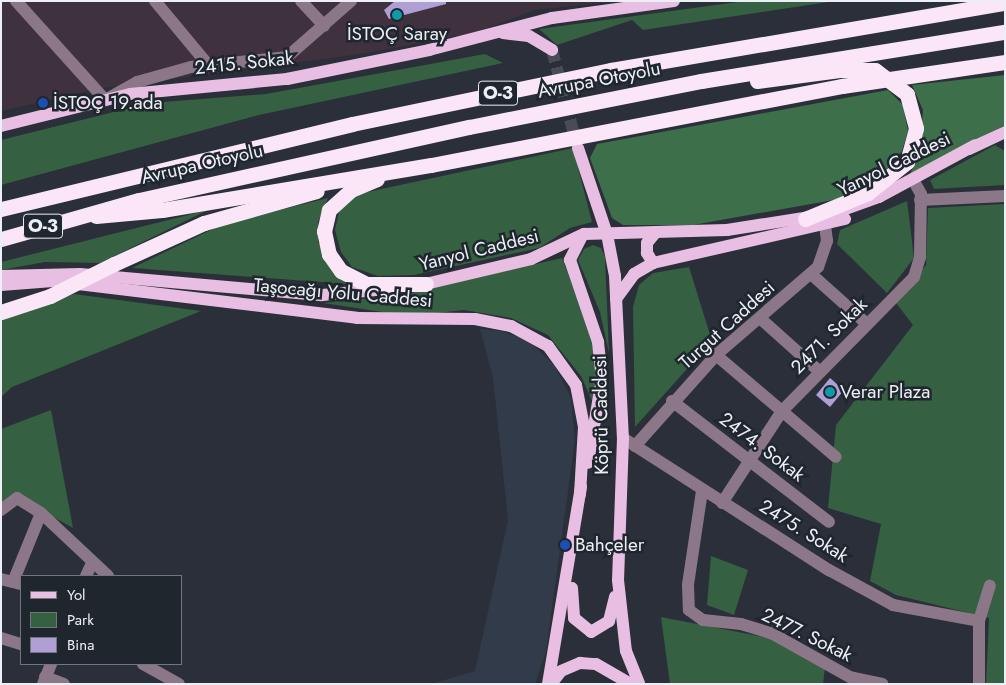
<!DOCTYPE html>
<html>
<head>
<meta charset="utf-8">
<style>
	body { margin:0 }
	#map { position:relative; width:1006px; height:685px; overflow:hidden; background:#2a2f39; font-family:Jost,sans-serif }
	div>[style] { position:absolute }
	.commercial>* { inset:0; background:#40313e }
	.built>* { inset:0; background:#323b49 }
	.green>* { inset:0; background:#356041 }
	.forest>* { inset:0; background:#3e6f4b }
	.building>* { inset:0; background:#b09fd5 }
	.major-tunnel>* { height:12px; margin-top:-6px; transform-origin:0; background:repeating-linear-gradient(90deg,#474c55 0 12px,transparent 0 18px) }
	.minor>* { height:12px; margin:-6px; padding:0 6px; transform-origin:6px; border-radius:6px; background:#8b7788 }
	.major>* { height:12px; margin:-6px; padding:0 6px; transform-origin:6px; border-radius:6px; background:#e8bee2 }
	.highway>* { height:15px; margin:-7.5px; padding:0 7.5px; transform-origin:7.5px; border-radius:7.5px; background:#fae6f7 }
	.highway-bridge>* { height:15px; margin:-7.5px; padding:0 7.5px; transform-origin:7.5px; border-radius:7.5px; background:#fae6f7 }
	.dots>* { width:14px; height:14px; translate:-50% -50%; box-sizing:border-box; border:2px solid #20262e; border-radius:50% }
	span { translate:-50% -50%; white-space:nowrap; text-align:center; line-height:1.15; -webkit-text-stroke:5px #20262e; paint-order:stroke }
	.shield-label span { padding:1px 4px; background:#20262e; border:1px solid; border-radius:4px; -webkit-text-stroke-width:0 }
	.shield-label { font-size:18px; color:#ecf0f6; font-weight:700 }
	.poi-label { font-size:19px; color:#ecf0f6 }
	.left { translate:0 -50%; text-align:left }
	.street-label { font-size:19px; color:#ecf0f6 }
	.frame { position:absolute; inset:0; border:2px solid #ecf0f6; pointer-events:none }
	.legend { position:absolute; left:20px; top:575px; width:162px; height:90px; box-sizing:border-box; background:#20262e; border:1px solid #72777e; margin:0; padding:6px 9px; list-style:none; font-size:15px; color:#ecf0f6 }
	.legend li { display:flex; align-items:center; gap:10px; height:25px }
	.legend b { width:25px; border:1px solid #72777e }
</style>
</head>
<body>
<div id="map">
	<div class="commercial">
		<div style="clip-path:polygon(1px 1px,618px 1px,534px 10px,475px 33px,361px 54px,103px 88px,1px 111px)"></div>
	</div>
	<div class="built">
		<div style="clip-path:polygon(480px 329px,501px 331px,529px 341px,555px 366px,571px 398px,575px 440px,546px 652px,535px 684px,431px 684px,475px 671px,508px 520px,493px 378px)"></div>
	</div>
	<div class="green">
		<div style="clip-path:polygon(745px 1px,835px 1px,643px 30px,632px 20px,557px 45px,539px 29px)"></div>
		<div style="clip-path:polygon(485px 54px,503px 63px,259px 115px,1px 185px,1px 140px,150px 103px,266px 94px)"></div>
		<div style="clip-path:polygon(995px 145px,1005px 151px,1005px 185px,934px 189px,930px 180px)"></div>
		<div style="clip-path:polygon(573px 148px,592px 222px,570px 228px,539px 248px,414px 275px,378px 276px,352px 267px,341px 252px,335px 230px,340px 207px,358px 194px)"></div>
		<div style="clip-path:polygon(328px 198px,318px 222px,318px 242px,346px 284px,132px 268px,223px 224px)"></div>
		<div style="clip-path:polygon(907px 201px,914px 258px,887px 293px,837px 244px,840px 230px)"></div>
		<div style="clip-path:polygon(1005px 204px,1005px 684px,986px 684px,989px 618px,896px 595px,870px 581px,881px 524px,828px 508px,836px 425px,913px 325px,896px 303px,926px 265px,928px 208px)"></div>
		<div style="clip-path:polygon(208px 210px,100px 263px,45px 262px,1px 270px,1px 262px)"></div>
		<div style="clip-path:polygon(593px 245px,601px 248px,605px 257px,609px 353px,600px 312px,578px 260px,584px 249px)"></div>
		<div style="clip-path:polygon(562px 258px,591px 335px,596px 366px,593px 403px,581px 376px,548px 335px,511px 318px,464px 310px,409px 316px,323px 303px,406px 294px)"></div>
		<div style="clip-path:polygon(689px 267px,712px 341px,635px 427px,633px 307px,639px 285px,653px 273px)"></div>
		<div style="clip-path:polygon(74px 294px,201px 311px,12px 387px,1px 397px,1px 318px)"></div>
		<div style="clip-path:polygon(51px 410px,73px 528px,25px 501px,1px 503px,1px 429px)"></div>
		<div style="clip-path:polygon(711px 556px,748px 570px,734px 615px,707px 605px)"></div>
		<div style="clip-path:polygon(661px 617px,769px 638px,825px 668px,823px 684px,670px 684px)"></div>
	</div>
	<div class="forest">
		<div style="clip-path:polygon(1005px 75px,1005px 125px,910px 174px,920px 153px,923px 110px,912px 85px)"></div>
		<div style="clip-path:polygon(888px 90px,903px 105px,908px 131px,902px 151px,878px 180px,839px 199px,693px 225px,623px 225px,612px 218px,590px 158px,597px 144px)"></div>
	</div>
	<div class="building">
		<div style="clip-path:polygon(395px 1px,446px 1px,446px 4px,389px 19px,384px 10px)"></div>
		<div style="clip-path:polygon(830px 378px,844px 390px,830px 407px,816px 395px)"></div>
	</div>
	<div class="major-tunnel">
		<div style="left:552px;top:50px;width:99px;rotate:75.4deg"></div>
	</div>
	<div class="minor">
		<div style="left:16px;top:1px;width:133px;rotate:48deg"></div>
		<div style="left:105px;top:100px;width:37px;rotate:-29deg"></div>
		<div style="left:137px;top:82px;width:56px;rotate:-15.5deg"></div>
		<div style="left:191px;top:67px;width:97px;rotate:-5.9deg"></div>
		<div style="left:287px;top:57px;width:85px;rotate:-41.2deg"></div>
		<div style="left:155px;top:1px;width:85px;rotate:50.3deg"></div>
		<div style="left:301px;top:1px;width:34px;rotate:47deg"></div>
		<div style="left:920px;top:200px;width:85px;rotate:-2.7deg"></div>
		<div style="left:811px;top:274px;width:75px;rotate:41.8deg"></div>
		<div style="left:762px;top:320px;width:76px;rotate:41.8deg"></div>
		<div style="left:716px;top:355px;width:157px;rotate:40.4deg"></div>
		<div style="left:672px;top:401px;width:198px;rotate:37.6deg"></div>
		<div style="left:623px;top:438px;width:245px;rotate:32.7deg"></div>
		<div style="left:829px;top:570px;width:73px;rotate:28.7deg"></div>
		<div style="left:893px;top:605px;width:87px;rotate:10.5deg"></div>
		<div style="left:635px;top:446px;width:122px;rotate:-48.3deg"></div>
		<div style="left:716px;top:355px;width:135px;rotate:-40.8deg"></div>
		<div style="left:818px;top:267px;width:28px;rotate:-71deg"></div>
		<div style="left:827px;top:241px;width:17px;rotate:-97deg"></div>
		<div style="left:702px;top:491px;width:95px;rotate:98.5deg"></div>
		<div style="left:688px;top:585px;width:25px;rotate:88deg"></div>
		<div style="left:689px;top:610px;width:17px;rotate:36deg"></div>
		<div style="left:703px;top:620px;width:38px;rotate:6deg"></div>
		<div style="left:741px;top:624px;width:34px;rotate:17deg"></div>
		<div style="left:773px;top:634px;width:88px;rotate:29.2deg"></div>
		<div style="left:850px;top:677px;width:33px;rotate:12deg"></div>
		<div style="left:722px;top:503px;width:110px;rotate:-56.9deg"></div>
		<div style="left:782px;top:411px;width:188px;rotate:-45.4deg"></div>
		<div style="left:914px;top:277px;width:21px;rotate:-73deg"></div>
		<div style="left:920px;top:257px;width:63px;rotate:-89.1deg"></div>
		<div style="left:921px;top:194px;width:10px;rotate:-119deg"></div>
		<div style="left:1px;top:510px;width:20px;rotate:-37deg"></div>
		<div style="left:17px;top:498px;width:28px;rotate:32deg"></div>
		<div style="left:41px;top:513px;width:92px;rotate:43.2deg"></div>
		<div style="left:86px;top:576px;width:14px;rotate:-65deg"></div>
		<div style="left:1px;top:579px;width:21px;rotate:14deg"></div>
		<div style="left:13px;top:582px;width:74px;rotate:-67.9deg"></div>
		<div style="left:1px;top:638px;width:21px;rotate:17deg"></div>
		<div style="left:143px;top:664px;width:41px;rotate:29.1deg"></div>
		<div style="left:45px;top:677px;width:20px;rotate:20deg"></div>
		<div style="left:43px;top:684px;width:22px;rotate:-68deg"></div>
		<div style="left:979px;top:684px;width:63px;rotate:-90deg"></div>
		<div style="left:979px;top:621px;width:37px;rotate:-73deg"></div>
	</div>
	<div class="major">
		<div style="left:503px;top:33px;width:26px;rotate:7deg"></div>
		<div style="left:529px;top:36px;width:27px;rotate:31deg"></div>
		<div style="left:1px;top:126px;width:133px;rotate:-13.9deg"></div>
		<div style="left:130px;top:94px;width:158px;rotate:-5.5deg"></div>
		<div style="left:287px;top:79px;width:145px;rotate:-11.5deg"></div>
		<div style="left:429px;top:50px;width:127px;rotate:-14.6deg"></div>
		<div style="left:552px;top:18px;width:123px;rotate:-7.9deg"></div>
		<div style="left:578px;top:148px;width:91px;rotate:71.4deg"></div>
		<div style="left:607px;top:234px;width:43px;rotate:79.2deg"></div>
		<div style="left:615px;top:276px;width:162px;rotate:87.2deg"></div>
		<div style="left:623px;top:438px;width:142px;rotate:92deg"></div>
		<div style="left:618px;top:580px;width:71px;rotate:83.6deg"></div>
		<div style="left:626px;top:651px;width:35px;rotate:68deg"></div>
		<div style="left:969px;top:149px;width:40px;rotate:-25deg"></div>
		<div style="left:582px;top:236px;width:27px;rotate:117deg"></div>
		<div style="left:570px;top:260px;width:87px;rotate:71.1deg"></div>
		<div style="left:598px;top:342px;width:36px;rotate:84deg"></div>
		<div style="left:602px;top:378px;width:86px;rotate:99.4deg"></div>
		<div style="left:653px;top:263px;width:12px;rotate:-121deg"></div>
		<div style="left:647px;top:253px;width:10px;rotate:-90deg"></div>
		<div style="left:647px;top:243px;width:14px;rotate:-51deg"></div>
		<div style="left:1px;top:276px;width:79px;rotate:-1.5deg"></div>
		<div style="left:80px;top:274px;width:243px;rotate:5deg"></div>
		<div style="left:322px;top:295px;width:65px;rotate:-5.3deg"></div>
		<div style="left:1px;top:285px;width:52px;rotate:-4.4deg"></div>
		<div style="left:53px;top:281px;width:306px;rotate:6.9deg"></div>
		<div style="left:357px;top:318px;width:118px;rotate:0.5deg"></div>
		<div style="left:475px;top:319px;width:37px;rotate:11deg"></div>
		<div style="left:511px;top:326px;width:42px;rotate:28.4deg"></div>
		<div style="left:548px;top:346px;width:48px;rotate:54.3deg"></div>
		<div style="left:576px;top:385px;width:43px;rotate:79.2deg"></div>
		<div style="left:584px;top:427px;width:67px;rotate:93.4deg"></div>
		<div style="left:417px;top:286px;width:117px;rotate:-13.3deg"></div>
		<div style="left:531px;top:259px;width:59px;rotate:-25.3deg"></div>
		<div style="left:584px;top:234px;width:143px;rotate:-1.6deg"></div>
		<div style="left:727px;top:230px;width:108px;rotate:-9deg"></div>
		<div style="left:834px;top:213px;width:48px;rotate:-19.6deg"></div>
		<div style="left:879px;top:197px;width:109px;rotate:-28.4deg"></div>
		<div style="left:616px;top:299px;width:31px;rotate:-54deg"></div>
		<div style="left:634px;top:274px;width:22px;rotate:-30deg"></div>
		<div style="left:653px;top:263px;width:197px;rotate:-12.9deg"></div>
		<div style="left:572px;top:588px;width:30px;rotate:86deg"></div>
		<div style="left:574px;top:618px;width:22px;rotate:39deg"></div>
		<div style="left:591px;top:632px;width:21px;rotate:-31deg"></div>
		<div style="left:609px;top:621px;width:25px;rotate:-76deg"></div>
		<div style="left:548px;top:684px;width:200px;rotate:-80.5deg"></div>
		<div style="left:551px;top:684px;width:16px;rotate:-52deg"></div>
		<div style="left:561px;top:671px;width:21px;rotate:-23deg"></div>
		<div style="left:580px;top:663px;width:16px;rotate:4deg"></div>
		<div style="left:596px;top:664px;width:39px;rotate:30deg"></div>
	</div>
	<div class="highway">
		<div style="left:757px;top:81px;width:85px;rotate:-7.5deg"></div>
		<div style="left:377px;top:179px;width:28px;rotate:157deg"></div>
		<div style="left:351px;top:190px;width:30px;rotate:138deg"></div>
		<div style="left:329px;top:210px;width:22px;rotate:103deg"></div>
		<div style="left:324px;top:231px;width:24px;rotate:78deg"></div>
		<div style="left:329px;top:254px;width:21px;rotate:55deg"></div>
		<div style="left:341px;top:271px;width:28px;rotate:27deg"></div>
		<div style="left:366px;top:284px;width:60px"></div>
		<div style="left:1px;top:209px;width:361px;rotate:-13.6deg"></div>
		<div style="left:352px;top:124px;width:265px;rotate:-11.8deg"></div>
		<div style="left:611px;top:70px;width:400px;rotate:-9.7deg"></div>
		<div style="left:96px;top:216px;width:66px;rotate:-5.2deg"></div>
		<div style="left:162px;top:210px;width:273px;rotate:-9.5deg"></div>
		<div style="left:431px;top:165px;width:419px;rotate:-10.9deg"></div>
		<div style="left:842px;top:86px;width:165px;rotate:-8.4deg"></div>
		<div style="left:805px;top:219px;width:68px;rotate:-22.4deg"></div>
		<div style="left:868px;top:193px;width:50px;rotate:-38.5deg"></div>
		<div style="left:907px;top:162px;width:35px;rotate:-75deg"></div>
		<div style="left:916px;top:128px;width:35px;rotate:-105deg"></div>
		<div style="left:1px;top:239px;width:143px;rotate:-15.8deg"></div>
		<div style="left:139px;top:200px;width:338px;rotate:-12.5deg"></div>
		<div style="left:469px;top:127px;width:237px;rotate:-11.2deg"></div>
		<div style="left:701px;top:81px;width:308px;rotate:-9.2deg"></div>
		<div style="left:114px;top:264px;width:99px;rotate:-24.5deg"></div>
		<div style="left:204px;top:223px;width:117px;rotate:-15.8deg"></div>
	</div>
	<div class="highway-bridge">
		<div style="left:841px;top:70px;width:34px"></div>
		<div style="left:875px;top:70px;width:40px;rotate:37deg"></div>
		<div style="left:1px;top:312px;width:52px;rotate:-18.1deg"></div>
		<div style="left:50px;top:296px;width:72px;rotate:-26.6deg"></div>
	</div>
	<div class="dots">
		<div style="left:397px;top:15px;background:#0f9aa8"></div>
		<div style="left:43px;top:103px;background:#1a4fb4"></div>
		<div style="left:830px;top:392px;background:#0f9aa8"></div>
		<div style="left:565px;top:545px;background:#1a4fb4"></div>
	</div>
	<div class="shield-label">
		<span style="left:498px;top:93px">O-3</span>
		<span style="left:43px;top:226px">O-3</span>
	</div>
	<div class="poi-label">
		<span style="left:397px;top:34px">İSTOÇ Saray</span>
		<span class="left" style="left:53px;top:103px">İSTOÇ 19.ada</span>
		<span class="left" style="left:840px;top:392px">Verar Plaza</span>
		<span class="left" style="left:575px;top:545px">Bahçeler</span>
	</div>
	<div class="street-label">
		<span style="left:244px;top:63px;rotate:-6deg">2415. Sokak</span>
		<span style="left:599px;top:80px;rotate:-11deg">Avrupa Otoyolu</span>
		<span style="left:202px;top:164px;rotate:-13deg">Avrupa Otoyolu</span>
		<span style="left:894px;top:164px;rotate:-26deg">Yanyol Caddesi</span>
		<span style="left:479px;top:250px;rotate:-14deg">Yanyol Caddesi</span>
		<span style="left:343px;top:293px;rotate:5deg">Taşocağı Yolu Caddesi</span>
		<span style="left:727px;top:325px;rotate:-42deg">Turgut Caddesi</span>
		<span style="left:829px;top:336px;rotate:-45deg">2471. Sokak</span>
		<span style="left:601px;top:415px;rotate:-91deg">Köprü Caddesi</span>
		<span style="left:762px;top:447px;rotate:37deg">2474. Sokak</span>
		<span style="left:804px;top:531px;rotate:32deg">2475. Sokak</span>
		<span style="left:807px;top:635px;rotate:26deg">2477. Sokak</span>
	</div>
	<div class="frame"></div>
	<ul class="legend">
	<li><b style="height:6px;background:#e8bee2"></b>Yol</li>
	<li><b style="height:14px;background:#356041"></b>Park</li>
	<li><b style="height:14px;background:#b09fd5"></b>Bina</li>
	</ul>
</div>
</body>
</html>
